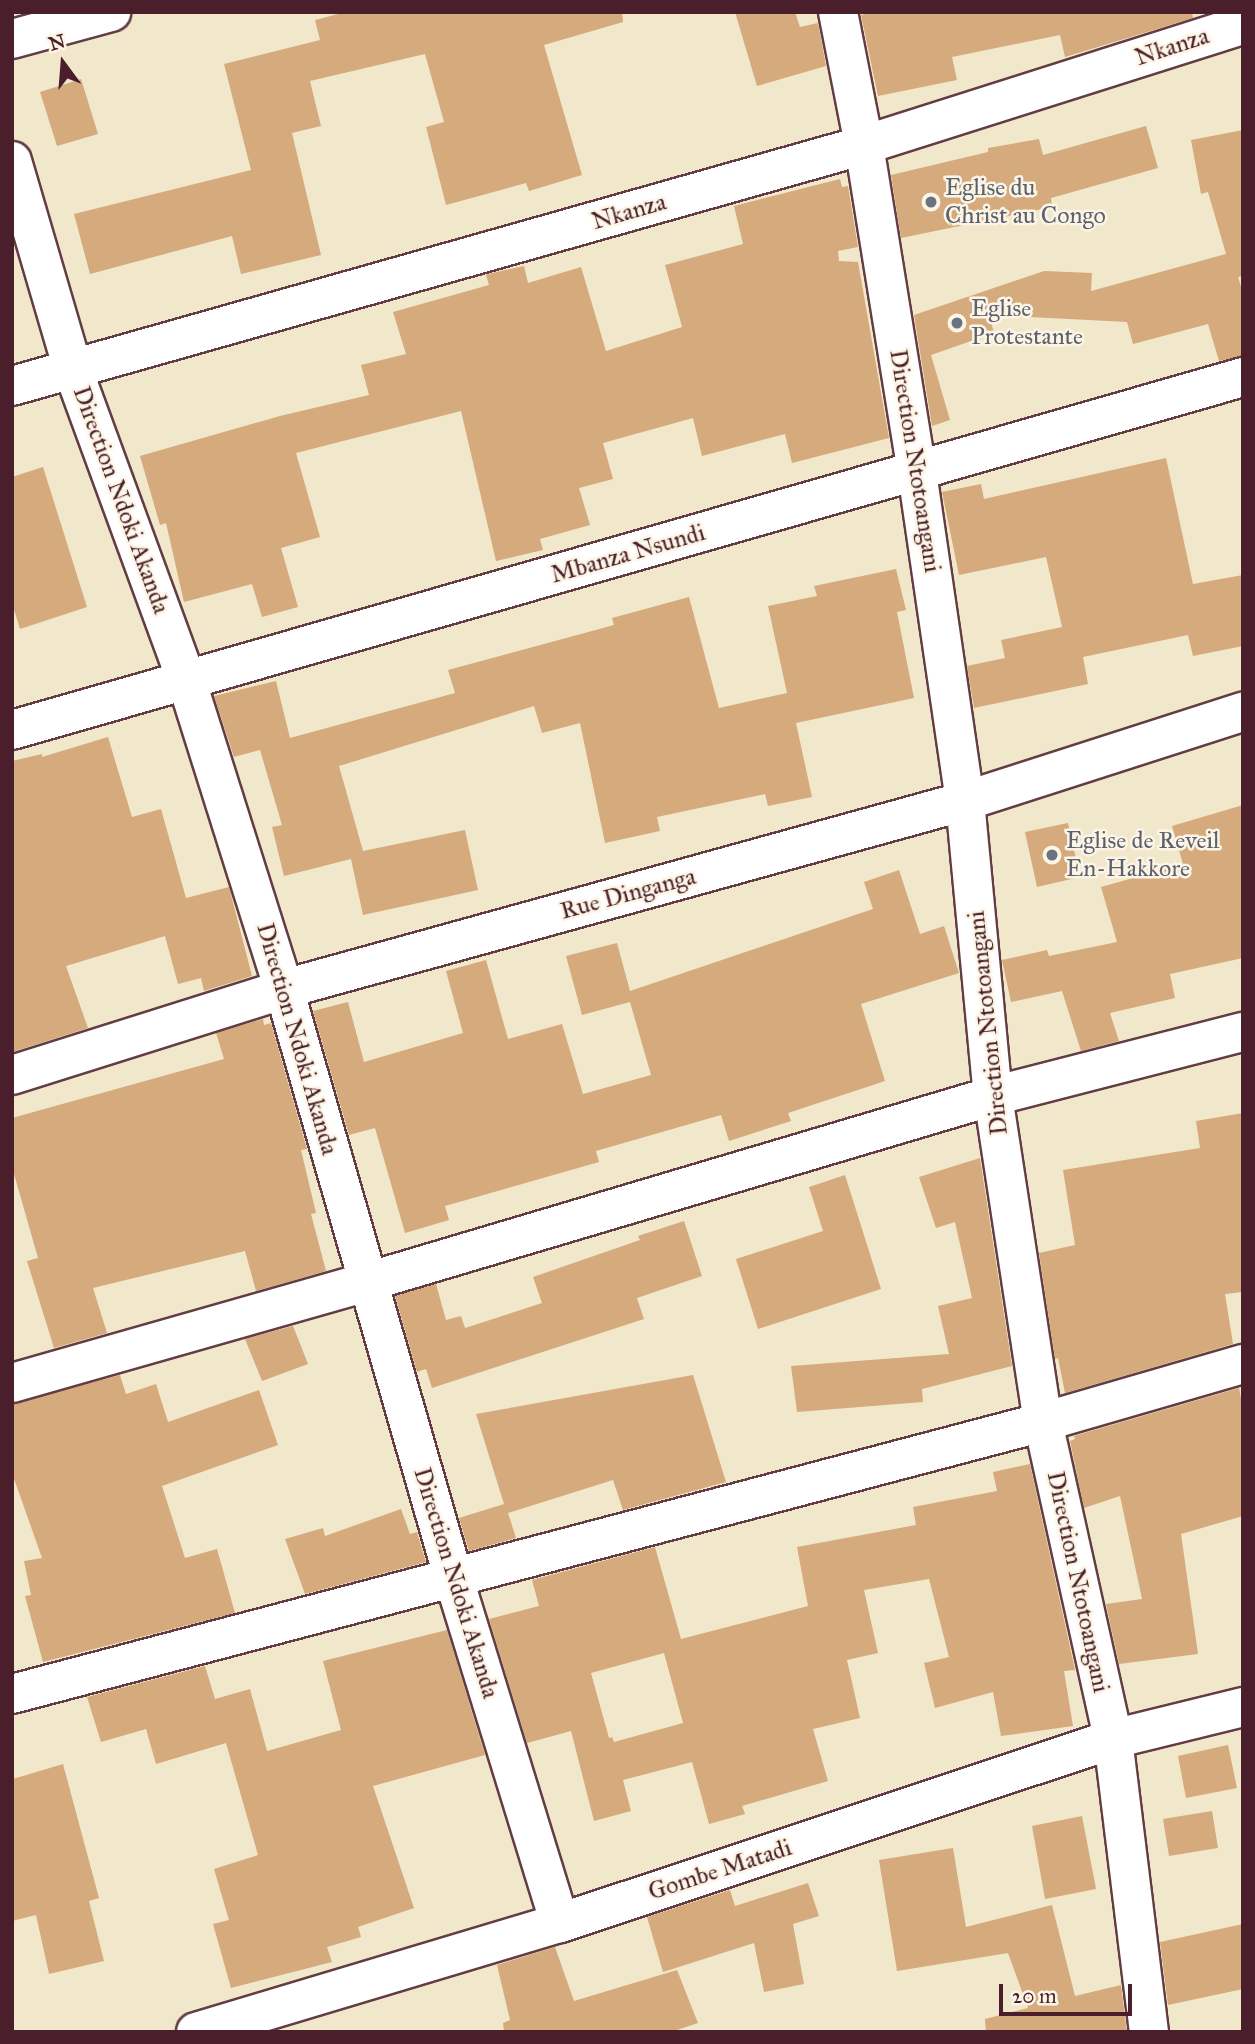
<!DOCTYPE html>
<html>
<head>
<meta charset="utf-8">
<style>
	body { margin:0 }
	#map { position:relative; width:1255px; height:2044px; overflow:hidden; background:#f1e7cb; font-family:"IM FELL Great Primer",serif }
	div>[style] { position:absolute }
	.building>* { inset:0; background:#d5aa7d }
	.roads { filter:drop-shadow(2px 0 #633d43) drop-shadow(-2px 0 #633d43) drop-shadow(0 2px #633d43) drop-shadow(0 -2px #633d43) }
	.street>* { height:38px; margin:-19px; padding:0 19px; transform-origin:19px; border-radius:19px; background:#fff }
	.dots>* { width:19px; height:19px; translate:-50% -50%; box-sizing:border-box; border:4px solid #fcf5e5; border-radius:50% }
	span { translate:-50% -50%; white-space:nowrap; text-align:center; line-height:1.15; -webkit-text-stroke:5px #fcf5e5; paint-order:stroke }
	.street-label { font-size:24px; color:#4a1f2b }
	.worship-label { font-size:24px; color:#5b616d }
	.left { translate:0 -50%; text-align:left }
	.frame { position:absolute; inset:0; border:14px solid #4a1f2b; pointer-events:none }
	.north { position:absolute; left:28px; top:28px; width:70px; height:70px; -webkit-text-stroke:5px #fcf5e5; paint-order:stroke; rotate:344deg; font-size:19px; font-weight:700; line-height:28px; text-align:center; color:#4a1f2b }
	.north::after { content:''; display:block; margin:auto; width:24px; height:32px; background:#4a1f2b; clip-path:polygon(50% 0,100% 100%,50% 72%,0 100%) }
	.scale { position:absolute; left:999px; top:1984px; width:133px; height:32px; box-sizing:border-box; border:4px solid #4a1f2b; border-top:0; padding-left:9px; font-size:21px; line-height:24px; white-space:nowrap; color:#4a1f2b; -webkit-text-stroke:5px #fcf5e5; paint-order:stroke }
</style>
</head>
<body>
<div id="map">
	<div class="building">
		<div style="clip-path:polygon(346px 12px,622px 12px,623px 22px,544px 45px,582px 175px,529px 191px,526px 183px,446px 205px,426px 127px,444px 122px,425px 54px,310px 81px,321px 126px,292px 133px,321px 255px,241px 274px,232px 236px,90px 274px,74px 214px,251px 170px,224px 64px,320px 40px,315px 20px)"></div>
		<div style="clip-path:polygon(735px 12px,795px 12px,800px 27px,818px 23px,826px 66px,757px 86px)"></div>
		<div style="clip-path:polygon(874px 12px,1192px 12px,1193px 18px,1065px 57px,1060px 35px,952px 57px,957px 80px,878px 96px,861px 15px)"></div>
		<div style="clip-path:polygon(81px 79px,98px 134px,57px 146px,40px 92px)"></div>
		<div style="clip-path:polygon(1146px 126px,1158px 168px,1051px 198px,1052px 207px,901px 238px,891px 175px,988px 152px,988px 148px,1039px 139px,1043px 155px)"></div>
		<div style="clip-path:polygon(1243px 130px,1243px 276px,1238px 277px,1243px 293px,1243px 356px,1219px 361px,1208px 324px,1133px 344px,1127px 322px,989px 315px,994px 333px,931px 355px,950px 420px,932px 426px,914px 315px,1044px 271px,1092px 273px,1091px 291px,1226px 254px,1208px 192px,1201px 194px,1191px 140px)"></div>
		<div style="clip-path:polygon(840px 179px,842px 187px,848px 186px,858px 247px,838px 251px,839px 261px,858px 262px,889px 438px,792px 463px,785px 434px,702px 456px,693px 418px,603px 443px,613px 479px,579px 488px,590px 525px,540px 539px,543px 550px,496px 561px,461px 411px,296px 453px,320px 537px,281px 548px,298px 607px,262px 617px,252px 584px,184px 602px,166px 523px,160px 525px,140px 456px,280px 416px,369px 395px,361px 365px,406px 354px,393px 312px,489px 285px,486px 275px,492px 273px,524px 266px,528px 283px,581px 267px,606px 351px,682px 327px,665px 265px,743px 244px,734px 206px)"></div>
		<div style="clip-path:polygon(1166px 458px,1193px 584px,1243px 575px,1243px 646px,1193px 656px,1188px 635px,1083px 657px,1088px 684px,974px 708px,967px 666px,1005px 658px,1001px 640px,1062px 627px,1046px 557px,959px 575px,942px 492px,981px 484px,984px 499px)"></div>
		<div style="clip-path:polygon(43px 467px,87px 607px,20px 629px,12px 603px,12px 477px)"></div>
		<div style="clip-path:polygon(896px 569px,906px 610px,897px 612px,914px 698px,796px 723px,812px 797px,768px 806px,765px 794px,657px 817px,660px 831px,605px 843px,580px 723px,542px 733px,534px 706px,339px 766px,363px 851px,465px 830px,478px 890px,363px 915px,351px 859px,284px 876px,272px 827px,282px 825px,260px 750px,234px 757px,214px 696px,276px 681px,290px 738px,455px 693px,448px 670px,614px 625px,612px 618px,689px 597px,719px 708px,787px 693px,768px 606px,817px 596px,814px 586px)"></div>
		<div style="clip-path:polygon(108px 737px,132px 817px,161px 809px,186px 898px,229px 887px,252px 976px,204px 991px,201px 978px,178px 984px,165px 936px,66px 966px,88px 1028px,12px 1052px,12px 761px,42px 754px,42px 757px)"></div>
		<div style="clip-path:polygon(1243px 805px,1243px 958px,1170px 974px,1175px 998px,1110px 1013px,1119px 1041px,1081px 1051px,1062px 991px,1011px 1002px,1002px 960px,1047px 950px,1049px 956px,1117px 942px,1101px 887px,1183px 864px,1172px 826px)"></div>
		<div style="clip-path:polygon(1068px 823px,1080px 877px,1037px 887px,1025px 832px)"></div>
		<div style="clip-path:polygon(899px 870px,920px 934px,944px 926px,959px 973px,861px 1004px,885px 1081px,788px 1113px,791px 1121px,729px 1141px,721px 1115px,596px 1151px,599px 1162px,445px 1206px,449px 1220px,405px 1233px,375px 1128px,349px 1135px,313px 1011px,348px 1002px,364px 1062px,463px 1033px,446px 971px,486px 960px,508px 1039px,562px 1024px,583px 1094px,651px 1075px,630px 1002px,582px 1015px,566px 956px,617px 943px,630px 991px,873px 909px,864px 882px)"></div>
		<div style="clip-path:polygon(263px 1019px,264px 1025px,271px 1023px,307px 1149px,301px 1150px,316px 1213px,311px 1214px,326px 1271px,256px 1291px,245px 1251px,93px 1288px,107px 1333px,54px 1348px,27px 1261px,38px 1258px,12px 1167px,12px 1118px,224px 1059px,216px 1033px)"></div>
		<div style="clip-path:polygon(1243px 1113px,1243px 1292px,1225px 1294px,1233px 1344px,1065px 1393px,1058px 1358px,1055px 1359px,1039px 1253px,1075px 1245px,1063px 1170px,1200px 1148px,1196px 1121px)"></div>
		<div style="clip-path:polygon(980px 1158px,1012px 1366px,922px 1389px,923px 1402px,797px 1412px,791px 1366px,949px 1354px,938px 1306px,972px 1298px,955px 1222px,936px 1228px,919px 1177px)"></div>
		<div style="clip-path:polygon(845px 1175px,881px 1289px,758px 1329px,736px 1259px,823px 1231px,809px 1187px)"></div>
		<div style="clip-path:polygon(684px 1221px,702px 1276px,637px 1298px,644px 1319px,432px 1388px,426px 1369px,417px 1372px,395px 1296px,436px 1284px,446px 1320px,461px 1316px,465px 1328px,542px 1303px,533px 1277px,640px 1240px,638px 1236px)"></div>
		<div style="clip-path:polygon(293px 1326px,308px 1364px,262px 1381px,245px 1339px)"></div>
		<div style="clip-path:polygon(120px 1375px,126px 1394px,156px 1384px,168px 1422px,259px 1390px,278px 1445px,162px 1486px,185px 1558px,217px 1549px,235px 1613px,43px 1662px,25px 1596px,31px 1595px,24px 1561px,42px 1558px,12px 1473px,12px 1404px)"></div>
		<div style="clip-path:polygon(693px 1375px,726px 1482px,623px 1510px,613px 1480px,508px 1513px,516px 1538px,469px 1551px,459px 1518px,504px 1504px,476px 1414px)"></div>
		<div style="clip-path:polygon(1239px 1388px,1243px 1409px,1243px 1516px,1181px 1534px,1198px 1654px,1119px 1664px,1106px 1604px,1142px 1599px,1120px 1496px,1084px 1508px,1070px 1441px,1075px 1439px,1074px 1436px)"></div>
		<div style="clip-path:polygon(evenodd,1030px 1464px,1075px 1670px,1064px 1671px,1073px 1726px,1001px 1736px,993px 1692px,935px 1708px,924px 1663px,949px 1657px,929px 1579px,864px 1590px,878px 1653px,847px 1660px,860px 1718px,813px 1729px,828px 1781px,742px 1806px,745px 1814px,709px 1824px,692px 1762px,623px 1780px,631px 1811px,594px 1821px,571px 1731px,527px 1743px,489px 1619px,539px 1606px,532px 1580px,655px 1547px,681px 1639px,808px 1606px,797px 1547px,916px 1525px,913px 1507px,997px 1491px,993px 1472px,1030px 1464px,664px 1653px,683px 1723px,614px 1742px,612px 1737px,609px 1738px,591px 1673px,664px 1653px)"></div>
		<div style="clip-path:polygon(401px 1509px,410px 1534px,417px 1532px,426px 1562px,305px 1594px,285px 1539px,323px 1528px,325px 1536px)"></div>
		<div style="clip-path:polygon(447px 1630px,485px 1755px,373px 1786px,414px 1908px,358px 1927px,361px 1937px,327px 1947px,332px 1962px,231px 1988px,213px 1924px,229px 1920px,214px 1869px,258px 1855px,226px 1743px,156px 1764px,146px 1729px,101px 1742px,87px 1697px,205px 1666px,215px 1699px,250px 1689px,267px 1751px,341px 1730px,323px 1661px)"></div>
		<div style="clip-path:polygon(1228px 1745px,1237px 1788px,1186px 1798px,1178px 1756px)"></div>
		<div style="clip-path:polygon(63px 1764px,99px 1898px,89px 1901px,104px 1961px,49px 1974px,36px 1915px,12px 1921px,13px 1779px)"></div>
		<div style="clip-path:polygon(1212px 1811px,1218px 1848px,1169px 1856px,1163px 1819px)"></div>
		<div style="clip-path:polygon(1082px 1816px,1096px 1889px,1045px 1899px,1032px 1826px)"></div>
		<div style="clip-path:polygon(953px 1848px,966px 1927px,1052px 1905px,1075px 1996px,1121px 1985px,1127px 2032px,986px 2032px,985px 2019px,1028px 2008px,1008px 1953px,897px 1971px,879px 1860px)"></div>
		<div style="clip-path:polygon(808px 1883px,819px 1916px,793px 1924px,804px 1984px,764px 1992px,754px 1943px,663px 1972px,647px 1917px,730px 1890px,735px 1906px)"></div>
		<div style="clip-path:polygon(1243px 1924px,1243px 1989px,1168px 2005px,1160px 1942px)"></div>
		<div style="clip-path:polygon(555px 1947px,574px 2001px,677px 1970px,698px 2023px,671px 2032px,504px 2032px,503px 2023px,510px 2020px,497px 1965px)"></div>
	</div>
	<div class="roads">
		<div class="street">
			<div style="left:838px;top:12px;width:136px;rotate:78.9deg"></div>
			<div style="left:864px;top:145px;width:331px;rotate:80.8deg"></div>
			<div style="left:917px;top:472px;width:332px;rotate:81.7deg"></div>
			<div style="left:965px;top:801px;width:296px;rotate:84.6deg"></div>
			<div style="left:993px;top:1096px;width:330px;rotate:81.3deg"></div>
			<div style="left:1043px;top:1422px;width:325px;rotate:77.5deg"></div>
			<div style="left:1113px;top:1739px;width:295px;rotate:83deg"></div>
			<div style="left:12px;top:39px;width:103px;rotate:-15.3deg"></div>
			<div style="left:12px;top:161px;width:218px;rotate:73.7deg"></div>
			<div style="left:73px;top:370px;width:329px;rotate:69.9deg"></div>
			<div style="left:186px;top:679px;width:325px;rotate:72.5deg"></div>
			<div style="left:284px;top:989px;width:611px;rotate:73.94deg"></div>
			<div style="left:453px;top:1576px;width:363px;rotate:72.9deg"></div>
			<div style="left:12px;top:386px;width:885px;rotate:-15.79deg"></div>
			<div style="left:864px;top:145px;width:398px;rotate:-17.6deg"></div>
			<div style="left:12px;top:730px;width:1281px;rotate:-16deg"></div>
			<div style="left:12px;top:1075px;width:285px;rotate:-17.5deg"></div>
			<div style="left:284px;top:989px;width:706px;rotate:-15.43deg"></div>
			<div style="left:965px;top:801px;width:292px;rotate:-17.8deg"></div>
			<div style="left:12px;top:1383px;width:369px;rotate:-15.9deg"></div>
			<div style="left:367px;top:1282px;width:653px;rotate:-16.55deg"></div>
			<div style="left:993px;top:1096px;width:258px;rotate:-14.4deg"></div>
			<div style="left:12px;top:1694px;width:1066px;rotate:-14.78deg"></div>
			<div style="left:1043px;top:1422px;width:208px;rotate:-16.2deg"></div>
			<div style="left:196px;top:2032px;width:380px;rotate:-16.7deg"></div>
			<div style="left:560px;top:1923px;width:583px;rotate:-18.4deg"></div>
			<div style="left:1113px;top:1739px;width:134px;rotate:-13.8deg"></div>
		</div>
	</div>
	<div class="dots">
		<div style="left:931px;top:202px;background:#6b7280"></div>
		<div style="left:957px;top:323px;background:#6b7280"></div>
		<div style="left:1052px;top:855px;background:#6b7280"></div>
	</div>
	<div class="street-label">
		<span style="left:1172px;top:47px;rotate:-18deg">Nkanza</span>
		<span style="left:629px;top:212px;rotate:-16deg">Nkanza</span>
		<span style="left:915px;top:461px;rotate:81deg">Direction Ntotoangani</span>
		<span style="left:121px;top:500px;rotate:70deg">Direction Ndoki Akanda</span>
		<span style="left:628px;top:554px;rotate:-16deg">Mbanza Nsundi</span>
		<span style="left:628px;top:894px;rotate:-15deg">Rue Dinganga</span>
		<span style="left:988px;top:1023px;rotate:-96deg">Direction Ntotoangani</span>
		<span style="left:297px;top:1039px;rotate:74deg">Direction Ndoki Akanda</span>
		<span style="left:1078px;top:1582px;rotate:78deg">Direction Ntotoangani</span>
		<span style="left:456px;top:1583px;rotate:73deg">Direction Ndoki Akanda</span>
		<span style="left:720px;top:1870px;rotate:-18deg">Gombe Matadi</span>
	</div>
	<div class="worship-label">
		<span class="left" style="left:945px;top:202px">Eglise du<br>Christ au Congo</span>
		<span class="left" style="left:971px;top:323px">Eglise<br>Protestante</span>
		<span class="left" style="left:1066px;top:855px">Eglise de Reveil<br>En-Hakkore</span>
	</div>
	<div class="frame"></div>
	<div class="north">N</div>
	<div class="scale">20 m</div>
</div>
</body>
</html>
